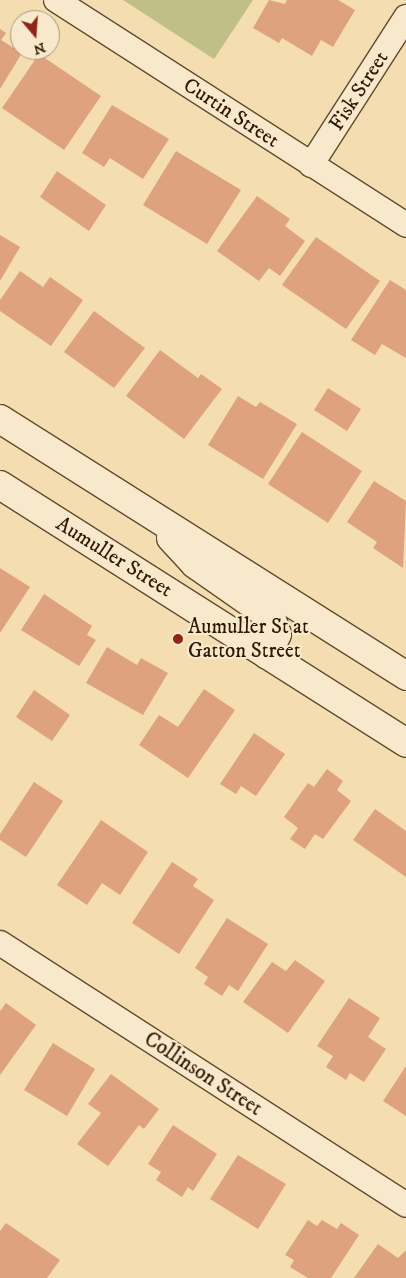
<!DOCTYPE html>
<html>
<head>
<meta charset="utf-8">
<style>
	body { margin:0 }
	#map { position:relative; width:406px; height:1278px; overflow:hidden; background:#f4ddb1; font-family:"IM FELL DW Pica",serif }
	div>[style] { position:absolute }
	.green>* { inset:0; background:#c1bf88 }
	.building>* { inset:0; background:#dfa27f }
	.roads { filter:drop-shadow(1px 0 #624a2c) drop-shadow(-1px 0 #624a2c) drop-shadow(0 1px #624a2c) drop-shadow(0 -1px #624a2c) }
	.street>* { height:24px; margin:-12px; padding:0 12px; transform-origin:12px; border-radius:12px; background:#f8e9cc }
	.secondary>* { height:28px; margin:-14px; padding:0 14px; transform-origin:14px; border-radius:14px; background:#f8e9cc }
	.dots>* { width:14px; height:14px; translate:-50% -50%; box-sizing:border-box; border:2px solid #f8e9cc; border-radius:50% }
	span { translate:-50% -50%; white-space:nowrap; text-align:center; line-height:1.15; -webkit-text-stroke:4.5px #f8e9cc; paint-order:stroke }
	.street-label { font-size:21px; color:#311900 }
	.poi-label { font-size:21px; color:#311900 }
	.left { translate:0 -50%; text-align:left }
	.north { position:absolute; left:10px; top:10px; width:50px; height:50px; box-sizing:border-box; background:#f8e9cc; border:1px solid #a8967a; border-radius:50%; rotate:162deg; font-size:14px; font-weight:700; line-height:20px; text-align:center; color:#311900 }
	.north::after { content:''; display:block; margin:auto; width:18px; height:22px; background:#8f2418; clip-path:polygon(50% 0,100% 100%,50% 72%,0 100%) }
</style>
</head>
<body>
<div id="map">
	<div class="green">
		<div style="clip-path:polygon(123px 0,253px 0,214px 59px)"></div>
	</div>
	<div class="building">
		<div style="clip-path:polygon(269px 0,285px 4px,287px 0,338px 0,355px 10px,333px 47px,321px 40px,312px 56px,282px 38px,279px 43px,253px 28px)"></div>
		<div style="clip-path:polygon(0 29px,6px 33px,1px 40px,22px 53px,0 89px)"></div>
		<div style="clip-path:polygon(39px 54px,101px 96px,64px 150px,2px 108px)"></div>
		<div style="clip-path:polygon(112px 105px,169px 139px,143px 179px,110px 158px,104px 167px,82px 153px)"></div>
		<div style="clip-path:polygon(176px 151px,241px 190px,207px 244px,143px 205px)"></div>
		<div style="clip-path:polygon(57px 171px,106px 205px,89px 231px,40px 197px)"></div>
		<div style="clip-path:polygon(257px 196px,290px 219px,285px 226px,305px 241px,280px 276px,269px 268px,259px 281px,217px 251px)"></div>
		<div style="clip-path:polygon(0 235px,20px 247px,0 281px)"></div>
		<div style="clip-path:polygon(316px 237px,380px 281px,346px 329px,282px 285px)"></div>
		<div style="clip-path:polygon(20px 271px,43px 287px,50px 277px,83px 300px,51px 346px,0 311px,0 300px)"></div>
		<div style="clip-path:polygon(390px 280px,406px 290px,406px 358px,382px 344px,375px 355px,351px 340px)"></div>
		<div style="clip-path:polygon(94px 311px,145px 348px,114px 388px,64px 352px)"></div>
		<div style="clip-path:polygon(160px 350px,198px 378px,201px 374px,222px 389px,184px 439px,126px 396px)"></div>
		<div style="clip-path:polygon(328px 388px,361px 409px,347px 431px,314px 410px)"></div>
		<div style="clip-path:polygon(238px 396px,256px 407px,260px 402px,297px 424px,263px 479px,208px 445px)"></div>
		<div style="clip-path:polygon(302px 432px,362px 471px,328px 523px,268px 484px)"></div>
		<div style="clip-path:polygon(374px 481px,406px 501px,403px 568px,373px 548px,377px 542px,347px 522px)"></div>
		<div style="clip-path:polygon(0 568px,30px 587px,0 633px)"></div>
		<div style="clip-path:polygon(44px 594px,92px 626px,87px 635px,96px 640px,79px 666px,21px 630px)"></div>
		<div style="clip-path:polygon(107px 647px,137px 665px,141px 658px,168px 673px,143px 715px,86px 683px)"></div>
		<div style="clip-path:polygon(204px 689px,235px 710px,188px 778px,139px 745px,159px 715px,178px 727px)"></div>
		<div style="clip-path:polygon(34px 690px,70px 715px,52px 741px,16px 717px)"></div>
		<div style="clip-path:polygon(254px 733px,285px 754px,256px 796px,241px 786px,236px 794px,220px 784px)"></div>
		<div style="clip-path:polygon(327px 769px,343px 781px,337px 790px,351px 801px,323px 839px,315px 834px,305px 849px,290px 839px,298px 828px,284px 817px,308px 783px,314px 787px)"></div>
		<div style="clip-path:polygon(34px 782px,63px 801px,26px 857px,0 840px,0 834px)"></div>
		<div style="clip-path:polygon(375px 809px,406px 831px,406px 877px,353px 840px)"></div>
		<div style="clip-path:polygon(101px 820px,148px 852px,120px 895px,102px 883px,87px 905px,57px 885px)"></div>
		<div style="clip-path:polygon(172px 862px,198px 879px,193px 886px,214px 900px,179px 954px,132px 923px)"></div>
		<div style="clip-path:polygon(227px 918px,268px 944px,238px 991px,229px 985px,222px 996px,204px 984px,208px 977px,195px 968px)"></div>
		<div style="clip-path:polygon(295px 960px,325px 981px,288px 1033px,243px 1002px,272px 962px,286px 971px)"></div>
		<div style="clip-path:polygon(349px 998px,380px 1018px,368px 1037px,386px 1049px,364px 1082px,350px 1073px,346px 1080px,326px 1067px,333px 1056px,317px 1046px)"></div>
		<div style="clip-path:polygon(6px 1003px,36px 1025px,0 1075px,0 1011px)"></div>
		<div style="clip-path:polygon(53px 1043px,95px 1069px,67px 1116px,24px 1090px)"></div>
		<div style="clip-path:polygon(406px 1066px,406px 1116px,383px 1101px)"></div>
		<div style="clip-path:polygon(111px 1074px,159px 1109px,144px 1129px,139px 1125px,108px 1166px,77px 1144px,101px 1113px,88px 1104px)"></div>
		<div style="clip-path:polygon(173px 1125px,217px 1154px,193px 1191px,188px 1187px,182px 1197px,156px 1180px,161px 1172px,148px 1164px)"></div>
		<div style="clip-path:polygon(238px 1155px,286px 1184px,258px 1229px,210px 1199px)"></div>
		<div style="clip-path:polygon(308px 1220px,317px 1226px,322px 1220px,337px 1229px,341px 1223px,359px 1235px,331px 1278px,308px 1278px,290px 1267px,294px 1260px,285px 1255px)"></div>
		<div style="clip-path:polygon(6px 1223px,60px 1260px,47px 1278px,0 1278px,0 1231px)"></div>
		<div style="clip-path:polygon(378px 1244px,398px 1258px,406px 1250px,406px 1278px,354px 1278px)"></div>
	</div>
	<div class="roads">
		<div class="street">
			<div style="left:56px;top:0;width:416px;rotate:32.7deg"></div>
			<div style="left:311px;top:165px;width:176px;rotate:-57.3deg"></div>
			<div style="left:0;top:943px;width:483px;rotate:32.8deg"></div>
		</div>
		<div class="secondary">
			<div style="left:0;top:419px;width:481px;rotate:32.3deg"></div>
			<div style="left:0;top:485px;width:481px;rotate:32.4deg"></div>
			<div style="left:171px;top:538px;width:35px;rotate:47deg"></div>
			<div style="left:195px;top:564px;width:93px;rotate:34.9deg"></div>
			<div style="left:271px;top:617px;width:18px;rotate:71deg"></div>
			<div style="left:277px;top:634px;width:23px;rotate:115deg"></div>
		</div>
	</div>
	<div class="dots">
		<div style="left:178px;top:639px;background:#8f2418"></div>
	</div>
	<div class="street-label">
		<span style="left:359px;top:91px;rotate:-57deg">Fisk Street</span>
		<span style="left:231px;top:113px;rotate:33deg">Curtin Street</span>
		<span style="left:114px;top:557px;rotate:32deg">Aumuller Street</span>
		<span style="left:203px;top:1074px;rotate:33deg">Collinson Street</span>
	</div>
	<div class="poi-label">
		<span class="left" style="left:188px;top:639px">Aumuller St at<br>Gatton Street</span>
	</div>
	<div class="north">N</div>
</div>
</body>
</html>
